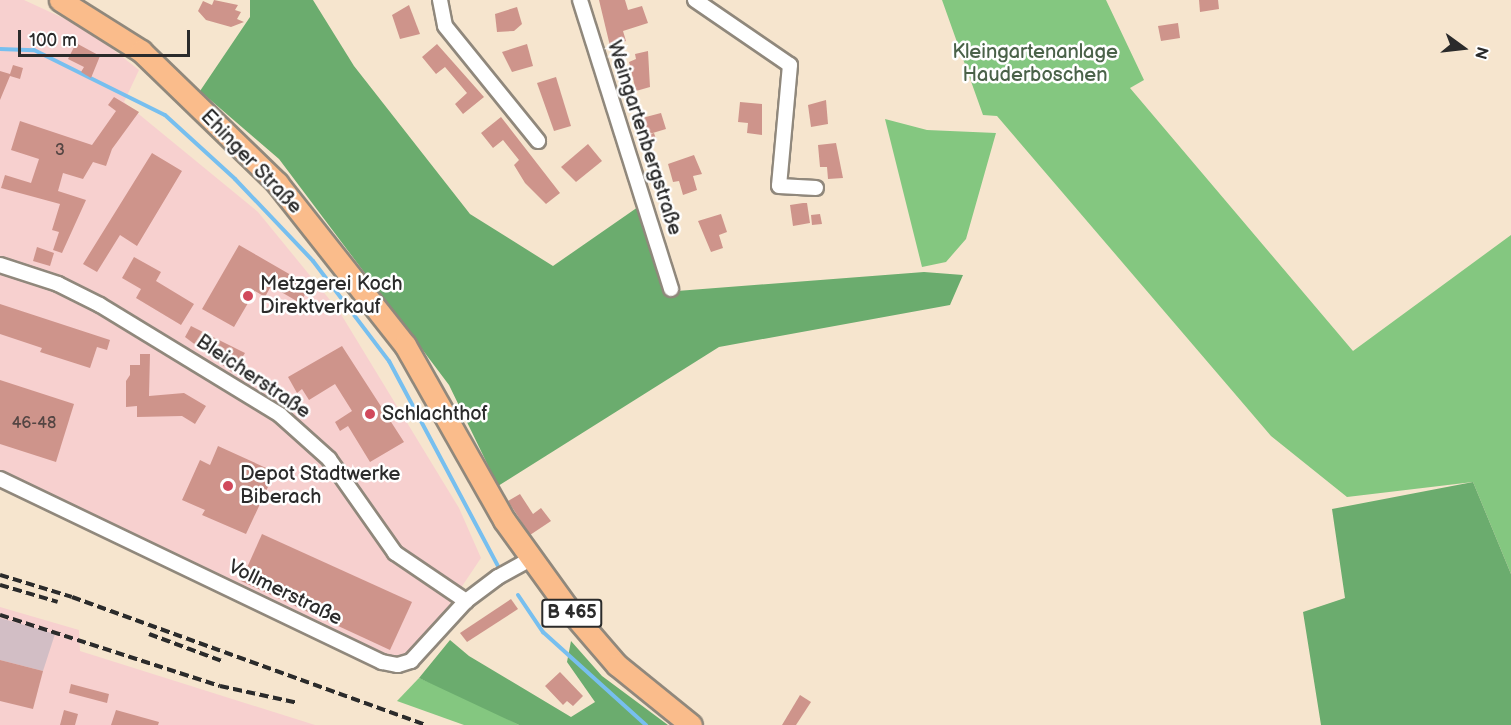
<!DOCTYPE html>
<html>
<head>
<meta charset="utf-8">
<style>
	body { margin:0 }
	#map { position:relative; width:1511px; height:725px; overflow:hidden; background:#f6e5ce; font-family:"Balsamiq Sans",sans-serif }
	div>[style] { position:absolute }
	.built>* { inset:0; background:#f7d0cf }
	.industrial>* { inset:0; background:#d2bec5 }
	.green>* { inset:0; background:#84c780 }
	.forest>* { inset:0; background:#6bac6e }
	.stream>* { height:4px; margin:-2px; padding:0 2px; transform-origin:2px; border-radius:2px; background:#77bfef }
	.building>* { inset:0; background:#ce948b }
	.roads { filter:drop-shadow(2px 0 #90887c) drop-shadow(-2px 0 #90887c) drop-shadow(0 2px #90887c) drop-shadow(0 -2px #90887c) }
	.street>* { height:14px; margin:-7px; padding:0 7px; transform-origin:7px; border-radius:7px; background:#fff }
	.primary>* { height:21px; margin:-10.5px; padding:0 10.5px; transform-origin:10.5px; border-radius:10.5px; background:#fabc8b }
	.rail>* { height:4px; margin-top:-2px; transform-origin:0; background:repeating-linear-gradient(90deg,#2b2b2b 0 9px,transparent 0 13.5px) }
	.dots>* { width:16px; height:16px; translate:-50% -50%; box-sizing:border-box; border:3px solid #fff; border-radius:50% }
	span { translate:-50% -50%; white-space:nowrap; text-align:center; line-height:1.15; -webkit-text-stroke:5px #fff; paint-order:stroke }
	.number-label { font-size:16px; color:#544543 }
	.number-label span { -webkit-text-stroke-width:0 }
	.shield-label span { padding:2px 4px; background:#fff; border:2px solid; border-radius:4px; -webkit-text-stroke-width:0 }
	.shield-label { font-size:18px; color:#2b2b2b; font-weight:700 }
	.park-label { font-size:20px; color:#4a6249 }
	.street-label { font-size:20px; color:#2b2b2b }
	.poi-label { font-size:20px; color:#2b2b2b }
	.left { translate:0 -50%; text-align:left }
	.north { position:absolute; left:1433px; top:18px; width:60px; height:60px; -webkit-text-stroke:4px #fff; paint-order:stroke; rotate:105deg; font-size:16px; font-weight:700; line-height:24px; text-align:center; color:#2b2b2b }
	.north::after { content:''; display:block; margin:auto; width:21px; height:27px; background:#2b2b2b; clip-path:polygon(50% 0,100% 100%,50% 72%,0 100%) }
	.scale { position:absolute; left:18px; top:30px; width:172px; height:27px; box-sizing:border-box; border:3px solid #2b2b2b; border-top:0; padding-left:8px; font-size:18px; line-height:21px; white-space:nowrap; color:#2b2b2b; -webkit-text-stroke:4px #fff; paint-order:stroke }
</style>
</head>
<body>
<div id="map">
	<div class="built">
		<div style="clip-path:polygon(0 0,24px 0,87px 29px,139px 70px,124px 102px,258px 212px,339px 311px,459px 508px,481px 558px,442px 616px,406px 655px,384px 656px,177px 554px,0 475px)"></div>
		<div style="clip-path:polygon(0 607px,79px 630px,80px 651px,315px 725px,0 725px)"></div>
	</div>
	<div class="industrial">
		<div style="clip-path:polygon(0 618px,55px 634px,43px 671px,0 660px)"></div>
	</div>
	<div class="green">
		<div style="clip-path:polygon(942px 0,1106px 0,1144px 80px,1130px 88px,1353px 351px,1511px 235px,1511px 574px,1473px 482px,1347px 497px,1271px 436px,997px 116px,983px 115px)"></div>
		<div style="clip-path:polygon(885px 119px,927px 130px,996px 133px,966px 239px,946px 262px,922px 267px)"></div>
		<div style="clip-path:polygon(419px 678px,463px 696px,519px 725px,464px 725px,397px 701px)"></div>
	</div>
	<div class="forest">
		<div style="clip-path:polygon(250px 0,313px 0,354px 66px,470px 214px,553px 266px,638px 207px,664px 292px,924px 272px,963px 275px,950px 305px,719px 347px,498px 486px,449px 385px,279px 159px,200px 91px,250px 17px)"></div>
		<div style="clip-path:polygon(1473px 482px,1511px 574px,1511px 725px,1321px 725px,1303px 612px,1345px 598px,1332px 509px)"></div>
		<div style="clip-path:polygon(450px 640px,469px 656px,571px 717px,595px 702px,567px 662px,571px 641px,602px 676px,668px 725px,519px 725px,419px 678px)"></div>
	</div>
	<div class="stream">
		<div style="left:0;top:49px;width:34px;rotate:2deg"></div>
		<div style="left:34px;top:50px;width:146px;rotate:26.4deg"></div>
		<div style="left:165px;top:115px;width:95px;rotate:42.4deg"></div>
		<div style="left:235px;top:179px;width:113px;rotate:46.4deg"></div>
		<div style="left:313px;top:261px;width:126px;rotate:52.8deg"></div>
		<div style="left:389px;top:361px;width:232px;rotate:62deg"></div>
		<div style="left:518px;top:595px;width:45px;rotate:56deg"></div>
		<div style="left:543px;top:632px;width:139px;rotate:42.1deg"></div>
	</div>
	<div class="building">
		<div style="clip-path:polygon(214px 0,238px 5px,235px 10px,241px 12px,237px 19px,244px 22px,231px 27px,206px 20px,198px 11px,203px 1px,212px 5px)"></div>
		<div style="clip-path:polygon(599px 0,625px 0,628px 10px,642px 6px,648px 23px,623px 31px,626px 41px,610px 46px)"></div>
		<div style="clip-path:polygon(1199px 0,1218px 0,1219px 9px,1200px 12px)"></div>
		<div style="clip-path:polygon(409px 5px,420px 34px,400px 39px,392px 15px)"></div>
		<div style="clip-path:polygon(517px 7px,522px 24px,514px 31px,497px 32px,495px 14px)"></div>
		<div style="clip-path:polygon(1178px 23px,1180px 38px,1161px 41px,1158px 26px)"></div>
		<div style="clip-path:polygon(76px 43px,100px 56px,91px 78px,81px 72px,84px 67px,68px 59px)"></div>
		<div style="clip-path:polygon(437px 44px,484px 97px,463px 114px,455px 104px,467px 93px,445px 67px,436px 74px,422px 57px)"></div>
		<div style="clip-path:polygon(527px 44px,533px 66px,512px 72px,502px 52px)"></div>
		<div style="clip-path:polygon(648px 51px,650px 87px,636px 91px,629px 62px,636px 59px,635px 54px)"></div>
		<div style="clip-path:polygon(13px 65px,23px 68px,20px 79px,10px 76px,0 100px,0 71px,10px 74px)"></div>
		<div style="clip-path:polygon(556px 77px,571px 126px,554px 131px,537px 83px)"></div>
		<div style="clip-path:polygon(114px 97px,139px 112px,112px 149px,106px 166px,93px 162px,83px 179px,63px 173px,58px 191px,86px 200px,62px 253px,53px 250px,59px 232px,52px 230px,60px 204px,1px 188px,5px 175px,31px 183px,39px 159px,11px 150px,20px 121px,92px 145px,116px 111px,108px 105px)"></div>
		<div style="clip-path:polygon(826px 100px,828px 124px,811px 127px,808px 105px)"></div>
		<div style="clip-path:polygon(740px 102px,762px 104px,762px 135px,747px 133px,748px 123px,738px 122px)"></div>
		<div style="clip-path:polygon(661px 113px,666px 129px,646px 135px,642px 118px)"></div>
		<div style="clip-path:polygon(501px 117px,560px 193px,546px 204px,525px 183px,514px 165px,519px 160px,503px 140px,493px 148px,481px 133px)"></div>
		<div style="clip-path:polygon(654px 133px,657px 142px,647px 145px,644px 136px)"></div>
		<div style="clip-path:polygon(836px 143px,843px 178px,828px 179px,827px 167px,820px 167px,818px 145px)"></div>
		<div style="clip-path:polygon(588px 144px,602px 161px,576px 182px,561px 167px)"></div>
		<div style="clip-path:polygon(152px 153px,182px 171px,137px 246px,120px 235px,97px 272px,83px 264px)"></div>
		<div style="clip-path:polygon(694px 155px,702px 174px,693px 176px,697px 190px,683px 195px,679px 181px,673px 182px,668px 164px)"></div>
		<div style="clip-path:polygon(803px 203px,807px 203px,810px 223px,793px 226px,790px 205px)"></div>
		<div style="clip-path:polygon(721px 214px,727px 232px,719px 235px,723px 248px,711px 252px,698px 221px)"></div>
		<div style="clip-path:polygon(820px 214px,822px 224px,812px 225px,811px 215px)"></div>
		<div style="clip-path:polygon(239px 245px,310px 286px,300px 303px,271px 286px,265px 297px,255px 291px,234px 327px,202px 309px)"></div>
		<div style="clip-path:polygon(37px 247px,54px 253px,50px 266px,33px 261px)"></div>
		<div style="clip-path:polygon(134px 257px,161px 272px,156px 281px,194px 304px,181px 325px,136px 298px,141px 289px,122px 278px)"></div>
		<div style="clip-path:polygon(0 304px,110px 340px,107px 350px,97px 347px,90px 368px,40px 352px,42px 348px,0 334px)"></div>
		<div style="clip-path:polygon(191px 326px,245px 353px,233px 373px,185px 337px)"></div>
		<div style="clip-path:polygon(342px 346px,404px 442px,370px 462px,348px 426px,340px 431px,335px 422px,352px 411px,335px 384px,309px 400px,302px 389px,297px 393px,288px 377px)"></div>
		<div style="clip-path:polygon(140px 354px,150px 354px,149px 396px,184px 393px,206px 406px,195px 424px,182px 416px,137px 417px,137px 406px,126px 407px,126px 381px,130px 375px,130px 365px,140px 365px)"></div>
		<div style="clip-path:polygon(0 380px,74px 404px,56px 462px,0 444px)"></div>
		<div style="clip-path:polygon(218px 446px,275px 472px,246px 534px,202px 515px,205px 510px,182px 500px,200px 460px,210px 465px)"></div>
		<div style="clip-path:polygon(520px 494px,533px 514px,541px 508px,551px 521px,530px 535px,508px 501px)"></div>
		<div style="clip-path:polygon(262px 534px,412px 602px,390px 650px,241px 581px)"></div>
		<div style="clip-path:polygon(511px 599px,518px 609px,467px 642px,460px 633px)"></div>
		<div style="clip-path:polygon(0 660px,43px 671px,33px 709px,0 701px)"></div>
		<div style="clip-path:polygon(560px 672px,583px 696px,573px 706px,567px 701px,563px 705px,545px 686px)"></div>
		<div style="clip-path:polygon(71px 684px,109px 694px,107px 703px,69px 693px)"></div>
		<div style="clip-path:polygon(800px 695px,811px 702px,796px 725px,782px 725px)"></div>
		<div style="clip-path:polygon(64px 710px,78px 714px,75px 725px,60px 725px)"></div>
		<div style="clip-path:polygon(116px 710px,159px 722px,158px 725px,111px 725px)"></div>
	</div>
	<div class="roads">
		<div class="street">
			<div style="left:440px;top:0;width:26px;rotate:79deg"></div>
			<div style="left:445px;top:26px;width:148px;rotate:51deg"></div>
			<div style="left:580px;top:0;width:303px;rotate:72.5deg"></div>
			<div style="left:695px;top:0;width:115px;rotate:34.4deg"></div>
			<div style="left:790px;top:65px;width:121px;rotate:95.2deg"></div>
			<div style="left:779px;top:186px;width:37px;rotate:3deg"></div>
			<div style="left:0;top:265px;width:61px;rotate:18.1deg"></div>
			<div style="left:58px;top:284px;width:47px;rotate:26.6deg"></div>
			<div style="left:100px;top:305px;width:211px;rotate:31.4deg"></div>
			<div style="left:280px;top:415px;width:66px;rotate:41.9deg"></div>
			<div style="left:329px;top:459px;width:115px;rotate:54.9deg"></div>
			<div style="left:395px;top:553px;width:86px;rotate:34.1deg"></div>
			<div style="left:0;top:479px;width:424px;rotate:25.6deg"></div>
			<div style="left:382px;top:662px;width:16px;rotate:11deg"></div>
			<div style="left:398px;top:665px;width:14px;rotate:-17deg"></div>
			<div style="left:411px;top:661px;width:81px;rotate:-47.5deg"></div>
			<div style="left:466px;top:601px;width:40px;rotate:-37deg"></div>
			<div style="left:498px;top:577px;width:38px;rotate:-29deg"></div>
		</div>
		<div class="primary">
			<div style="left:60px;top:0;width:96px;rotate:32.2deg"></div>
			<div style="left:141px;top:51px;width:190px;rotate:44.1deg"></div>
			<div style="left:277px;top:183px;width:206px;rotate:51.7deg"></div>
			<div style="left:405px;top:345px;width:201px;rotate:60.5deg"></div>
			<div style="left:504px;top:520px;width:106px;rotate:54.2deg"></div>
			<div style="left:566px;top:606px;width:78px;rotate:49.2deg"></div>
			<div style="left:617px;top:665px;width:95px;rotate:39deg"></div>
		</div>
	</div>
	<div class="rail">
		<div style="left:0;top:575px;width:75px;rotate:17deg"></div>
		<div style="left:72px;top:597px;width:376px;rotate:19.9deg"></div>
		<div style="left:0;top:585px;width:60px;rotate:16.3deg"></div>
		<div style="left:0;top:615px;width:231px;rotate:17.9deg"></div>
		<div style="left:220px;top:686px;width:80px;rotate:12.3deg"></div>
		<div style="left:149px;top:634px;width:78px;rotate:20.3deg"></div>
	</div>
	<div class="dots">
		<div style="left:248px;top:296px;background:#d1495b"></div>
		<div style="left:370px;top:414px;background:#d1495b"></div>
		<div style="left:228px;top:486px;background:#d1495b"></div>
	</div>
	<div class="number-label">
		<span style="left:60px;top:151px">3</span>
		<span style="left:34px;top:424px">46-48</span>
	</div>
	<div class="shield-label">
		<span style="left:572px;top:613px">B 465</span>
	</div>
	<div class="park-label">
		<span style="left:1035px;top:64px">Kleingartenanlage<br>Hauderboschen</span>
	</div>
	<div class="street-label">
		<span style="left:644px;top:138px;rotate:72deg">Weingartenbergstraße</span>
		<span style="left:251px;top:162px;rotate:46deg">Ehinger Straße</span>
		<span style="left:253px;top:377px;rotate:34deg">Bleicherstraße</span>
		<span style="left:285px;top:593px;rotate:26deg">Vollmerstraße</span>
	</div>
	<div class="poi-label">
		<span class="left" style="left:260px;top:296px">Metzgerei Koch<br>Direktverkauf</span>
		<span class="left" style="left:382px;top:414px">Schlachthof</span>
		<span class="left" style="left:240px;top:486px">Depot Stadtwerke<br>Biberach</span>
	</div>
	<div class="north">N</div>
	<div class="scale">100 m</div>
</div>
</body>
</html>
